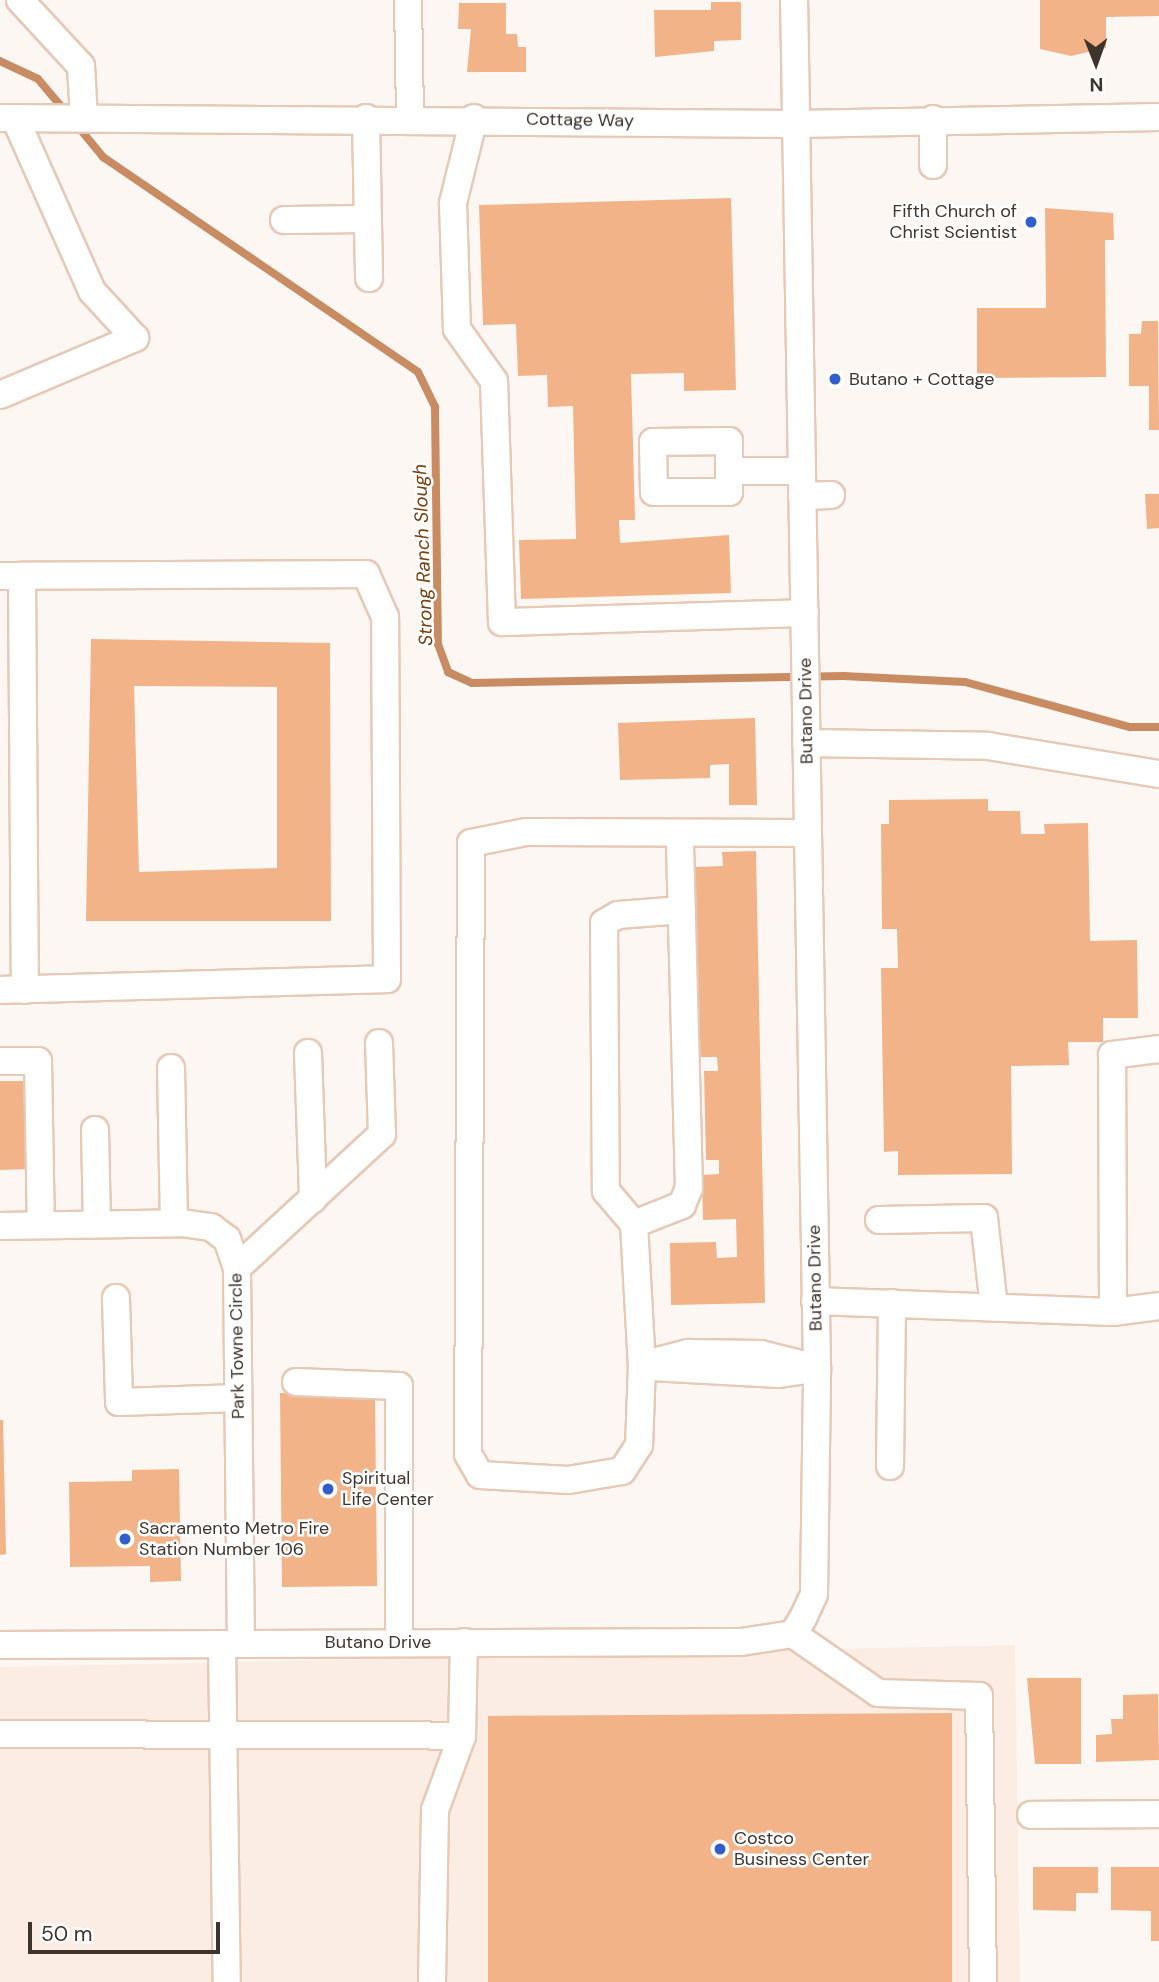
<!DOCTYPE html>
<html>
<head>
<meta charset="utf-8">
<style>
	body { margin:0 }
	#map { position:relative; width:1159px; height:1982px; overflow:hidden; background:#fdf7f4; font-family:"DM Sans",sans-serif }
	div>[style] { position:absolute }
	.built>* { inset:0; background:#fcede4 }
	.stream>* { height:8px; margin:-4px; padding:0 4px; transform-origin:4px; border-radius:4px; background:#c98b62 }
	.building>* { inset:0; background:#f3b388 }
	.roads { filter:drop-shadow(2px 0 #e6c9b7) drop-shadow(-2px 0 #e6c9b7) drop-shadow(0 2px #e6c9b7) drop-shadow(0 -2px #e6c9b7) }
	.minor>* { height:26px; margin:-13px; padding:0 13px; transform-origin:13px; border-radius:13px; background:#fff }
	.dots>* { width:19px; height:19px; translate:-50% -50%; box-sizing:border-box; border:4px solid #fff; border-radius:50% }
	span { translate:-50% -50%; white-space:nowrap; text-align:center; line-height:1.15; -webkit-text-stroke:5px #fff; paint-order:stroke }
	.street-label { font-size:18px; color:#3f342d }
	.poi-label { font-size:18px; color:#3f342d }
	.right { translate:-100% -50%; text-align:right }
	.left { translate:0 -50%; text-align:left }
	.water-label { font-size:19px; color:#783e0c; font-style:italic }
	.north { position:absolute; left:1061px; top:28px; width:70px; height:70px; -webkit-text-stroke:5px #fff; paint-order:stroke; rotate:179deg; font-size:19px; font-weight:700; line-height:28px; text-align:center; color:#3f342d }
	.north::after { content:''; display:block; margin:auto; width:24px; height:32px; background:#3f342d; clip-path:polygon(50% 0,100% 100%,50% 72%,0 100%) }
	.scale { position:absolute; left:28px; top:1922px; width:192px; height:32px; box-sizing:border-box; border:4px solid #3f342d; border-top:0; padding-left:9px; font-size:21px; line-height:24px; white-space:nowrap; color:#3f342d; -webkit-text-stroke:5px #fff; paint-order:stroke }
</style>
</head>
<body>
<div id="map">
	<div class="built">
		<div style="clip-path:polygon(1015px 1645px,1020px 1982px,0 1982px,0 1667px)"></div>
	</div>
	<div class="stream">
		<div style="left:0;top:61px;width:42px;rotate:25.3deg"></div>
		<div style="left:38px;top:79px;width:42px;rotate:49.8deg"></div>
		<div style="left:76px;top:124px;width:43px;rotate:50.7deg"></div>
		<div style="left:103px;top:157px;width:381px;rotate:34.3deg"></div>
		<div style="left:418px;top:372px;width:39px;rotate:64deg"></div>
		<div style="left:435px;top:407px;width:237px;rotate:89.3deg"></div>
		<div style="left:438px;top:644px;width:30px;rotate:70deg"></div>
		<div style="left:448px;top:672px;width:26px;rotate:25deg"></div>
		<div style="left:472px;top:683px;width:371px;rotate:-1.1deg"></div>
		<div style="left:843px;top:676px;width:122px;rotate:2.8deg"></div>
		<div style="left:965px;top:682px;width:171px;rotate:15.3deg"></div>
		<div style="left:1130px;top:727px;width:29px"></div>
	</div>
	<div class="building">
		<div style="clip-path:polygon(1040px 0,1159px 0,1159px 16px,1106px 17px,1106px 48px,1071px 56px,1040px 49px)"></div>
		<div style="clip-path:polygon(711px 2px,741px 2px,741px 40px,714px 41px,714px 51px,655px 57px,654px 10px,711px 10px)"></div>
		<div style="clip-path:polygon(459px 3px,506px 3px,506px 34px,517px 34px,518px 47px,526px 47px,526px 72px,467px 72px,471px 29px,458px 29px)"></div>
		<div style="clip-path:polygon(731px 198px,736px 390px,684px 391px,684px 373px,631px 374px,635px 520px,619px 520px,620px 543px,729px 535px,731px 593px,521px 599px,519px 540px,576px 539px,573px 406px,548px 407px,547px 375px,518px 376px,516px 324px,483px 325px,479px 205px)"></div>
		<div style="clip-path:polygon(1045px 208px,1113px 213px,1114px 240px,1105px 240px,1106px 377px,977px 378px,977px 308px,1046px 308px)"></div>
		<div style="clip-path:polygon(1142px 321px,1158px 321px,1159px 430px,1149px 430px,1149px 386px,1129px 386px,1129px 334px,1141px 334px)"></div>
		<div style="clip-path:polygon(1145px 494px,1159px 494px,1159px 528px,1147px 529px)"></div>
		<div style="clip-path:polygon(evenodd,91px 639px,330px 643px,331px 921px,86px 921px,91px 639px,134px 686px,277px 687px,277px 868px,139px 872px,134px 686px)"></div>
		<div style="clip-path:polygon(755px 718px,757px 805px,729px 805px,729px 764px,710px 765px,710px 778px,620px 780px,618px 723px)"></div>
		<div style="clip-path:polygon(988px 799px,988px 811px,1020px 811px,1021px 834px,1045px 834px,1044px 824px,1088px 823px,1090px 941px,1137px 940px,1138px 1018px,1103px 1018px,1103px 1042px,1068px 1042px,1069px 1065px,1011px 1066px,1012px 1174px,898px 1175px,898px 1151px,884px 1152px,881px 968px,898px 968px,897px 929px,882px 929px,881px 824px,889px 824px,889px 800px)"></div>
		<div style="clip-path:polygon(756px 851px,765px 1303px,671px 1305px,670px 1243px,716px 1242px,717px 1258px,737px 1257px,736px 1219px,703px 1220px,702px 1175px,719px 1174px,719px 1160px,706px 1160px,704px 1071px,718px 1071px,717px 1057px,699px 1057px,695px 867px,723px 866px,722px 852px)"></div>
		<div style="clip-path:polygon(0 1081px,28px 1081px,29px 1169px,0 1170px)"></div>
		<div style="clip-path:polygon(375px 1392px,377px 1586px,282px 1587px,280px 1393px)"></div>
		<div style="clip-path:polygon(0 1420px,3px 1420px,6px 1554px,0 1555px)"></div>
		<div style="clip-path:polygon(179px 1469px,181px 1581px,150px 1582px,150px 1566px,70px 1567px,69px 1482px,132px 1481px,132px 1470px)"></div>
		<div style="clip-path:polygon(1027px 1678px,1081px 1678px,1081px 1764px,1035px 1764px)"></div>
		<div style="clip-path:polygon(1158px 1694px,1159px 1760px,1096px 1762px,1096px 1735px,1112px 1734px,1111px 1719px,1123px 1719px,1123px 1695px)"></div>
		<div style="clip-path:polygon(952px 1713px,952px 1982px,488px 1982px,488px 1716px)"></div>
		<div style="clip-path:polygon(1033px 1867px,1098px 1867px,1098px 1893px,1076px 1893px,1076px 1911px,1033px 1910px)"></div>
		<div style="clip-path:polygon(1111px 1867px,1159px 1867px,1159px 1941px,1151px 1941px,1151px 1911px,1111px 1910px)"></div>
	</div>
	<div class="roads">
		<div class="minor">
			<div style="left:20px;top:0;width:90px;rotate:47.3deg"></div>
			<div style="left:81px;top:66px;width:52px;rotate:86.7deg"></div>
			<div style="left:408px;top:0;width:118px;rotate:89deg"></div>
			<div style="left:0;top:118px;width:797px;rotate:0.43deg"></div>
			<div style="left:797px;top:124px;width:362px;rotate:-1.1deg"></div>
			<div style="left:366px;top:118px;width:160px;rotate:88.9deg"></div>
			<div style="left:474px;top:118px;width:88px;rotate:103.9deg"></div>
			<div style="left:453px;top:203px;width:126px;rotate:88.2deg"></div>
			<div style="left:457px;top:329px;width:64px;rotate:54.6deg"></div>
			<div style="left:494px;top:381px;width:241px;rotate:88.1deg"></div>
			<div style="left:502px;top:622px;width:303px;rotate:-1.7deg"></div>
			<div style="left:933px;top:119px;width:46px;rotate:90deg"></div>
			<div style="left:284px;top:220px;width:84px;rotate:-0.7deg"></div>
			<div style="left:0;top:395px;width:147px;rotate:-22.9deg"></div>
			<div style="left:135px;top:338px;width:64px;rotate:-132.5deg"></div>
			<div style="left:92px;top:291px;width:189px;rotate:-114deg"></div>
			<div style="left:729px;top:471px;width:30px;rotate:-90deg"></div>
			<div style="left:729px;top:441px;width:76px;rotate:179.2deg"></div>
			<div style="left:653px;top:442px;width:50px;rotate:88.9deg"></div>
			<div style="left:654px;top:492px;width:75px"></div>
			<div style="left:729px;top:492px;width:21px;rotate:-90deg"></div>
			<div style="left:729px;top:471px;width:73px"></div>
			<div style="left:802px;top:496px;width:29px;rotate:-2deg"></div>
			<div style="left:0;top:576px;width:22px"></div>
			<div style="left:22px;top:576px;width:414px;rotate:89.6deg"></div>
			<div style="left:806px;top:743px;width:182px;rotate:0.9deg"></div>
			<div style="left:988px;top:746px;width:173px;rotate:9.3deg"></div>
			<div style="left:682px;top:910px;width:64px;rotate:175.5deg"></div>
			<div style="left:618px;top:915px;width:16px;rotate:150deg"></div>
			<div style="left:604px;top:923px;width:268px;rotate:89.6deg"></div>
			<div style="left:606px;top:1191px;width:43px;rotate:49.7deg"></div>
			<div style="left:634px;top:1224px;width:141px;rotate:86.8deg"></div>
			<div style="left:642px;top:1365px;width:80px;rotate:92.1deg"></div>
			<div style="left:639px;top:1445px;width:31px;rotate:123deg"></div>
			<div style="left:622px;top:1471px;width:55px;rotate:170.5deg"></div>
			<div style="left:568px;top:1480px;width:88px;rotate:-176.7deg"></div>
			<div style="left:480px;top:1475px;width:24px;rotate:-120deg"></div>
			<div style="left:468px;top:1454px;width:611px;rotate:-89.72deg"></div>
			<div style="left:471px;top:843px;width:56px;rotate:-11.3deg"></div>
			<div style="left:526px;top:832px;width:281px;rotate:0.2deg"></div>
			<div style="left:0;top:990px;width:387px;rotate:-1.6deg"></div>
			<div style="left:387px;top:979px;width:362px;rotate:-90.3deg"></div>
			<div style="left:385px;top:617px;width:47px;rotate:-113.8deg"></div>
			<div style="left:366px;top:574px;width:344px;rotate:179.7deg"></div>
			<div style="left:308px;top:1053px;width:146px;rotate:88deg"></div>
			<div style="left:0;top:1061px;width:38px"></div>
			<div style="left:38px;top:1061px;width:164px;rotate:89deg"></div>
			<div style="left:171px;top:1068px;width:155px;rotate:88.9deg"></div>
			<div style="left:95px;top:1130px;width:94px;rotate:88.8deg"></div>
			<div style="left:879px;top:1220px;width:105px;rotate:-1.1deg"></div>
			<div style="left:984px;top:1218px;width:90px;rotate:83.6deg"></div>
			<div style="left:634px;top:1224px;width:52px;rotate:-21.6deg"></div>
			<div style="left:682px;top:1205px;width:18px;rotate:-68deg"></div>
			<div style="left:689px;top:1188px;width:354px;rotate:-91.5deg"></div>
			<div style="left:0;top:1226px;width:182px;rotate:-0.9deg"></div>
			<div style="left:182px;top:1223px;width:29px;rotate:8deg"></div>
			<div style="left:211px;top:1227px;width:20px;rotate:37deg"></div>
			<div style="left:227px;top:1239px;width:31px;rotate:71deg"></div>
			<div style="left:237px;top:1268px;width:376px;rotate:89.4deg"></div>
			<div style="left:237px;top:1268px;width:197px;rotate:-42.7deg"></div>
			<div style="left:382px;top:1134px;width:91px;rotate:-91.9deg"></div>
			<div style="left:116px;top:1298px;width:104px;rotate:88.3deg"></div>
			<div style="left:119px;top:1402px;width:119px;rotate:-1.9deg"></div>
			<div style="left:815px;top:1301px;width:298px;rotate:2.1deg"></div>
			<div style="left:1113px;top:1312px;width:46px;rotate:-7.4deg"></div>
			<div style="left:1113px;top:1312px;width:257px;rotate:-90.2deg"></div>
			<div style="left:1112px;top:1055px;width:47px;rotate:-7.3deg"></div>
			<div style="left:642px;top:1365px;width:48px;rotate:-14.6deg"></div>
			<div style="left:688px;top:1353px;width:73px;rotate:0.8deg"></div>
			<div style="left:761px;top:1354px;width:58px;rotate:14deg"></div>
			<div style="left:651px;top:1367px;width:128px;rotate:3.1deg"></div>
			<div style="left:779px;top:1374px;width:36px;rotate:-8deg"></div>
			<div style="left:296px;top:1382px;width:103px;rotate:2.2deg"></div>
			<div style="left:399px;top:1386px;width:256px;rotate:90deg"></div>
			<div style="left:890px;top:1466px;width:163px;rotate:-89.3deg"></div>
			<div style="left:793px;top:1634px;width:103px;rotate:34.8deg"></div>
			<div style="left:878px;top:1693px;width:101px;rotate:1.7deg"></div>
			<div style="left:979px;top:1696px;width:286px;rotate:89.2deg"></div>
			<div style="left:222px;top:1644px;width:338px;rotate:89.2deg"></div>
			<div style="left:0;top:1645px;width:741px;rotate:-0.23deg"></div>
			<div style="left:741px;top:1642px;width:53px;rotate:-8.7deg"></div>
			<div style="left:793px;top:1634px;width:19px;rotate:-58deg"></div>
			<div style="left:803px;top:1618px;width:26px;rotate:-65deg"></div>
			<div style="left:814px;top:1594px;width:226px;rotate:-89.2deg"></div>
			<div style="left:817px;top:1368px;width:1368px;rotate:-90.96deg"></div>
			<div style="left:0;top:1734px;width:462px;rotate:0.2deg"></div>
			<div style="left:462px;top:1736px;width:94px;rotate:-88.8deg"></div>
			<div style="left:1031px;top:1815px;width:128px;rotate:-0.4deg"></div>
			<div style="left:432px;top:1982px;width:172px;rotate:-89deg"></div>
			<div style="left:435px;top:1810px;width:79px;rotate:-70deg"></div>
		</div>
	</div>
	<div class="dots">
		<div style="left:1031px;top:222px;background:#315dcc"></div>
		<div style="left:835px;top:379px;background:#315dcc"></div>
		<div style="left:328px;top:1489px;background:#315dcc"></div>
		<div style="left:125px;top:1539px;background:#315dcc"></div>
		<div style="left:720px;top:1849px;background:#315dcc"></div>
	</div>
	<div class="street-label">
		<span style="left:580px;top:120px;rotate:1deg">Cottage Way</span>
		<span style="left:806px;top:711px;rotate:-91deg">Butano Drive</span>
		<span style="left:815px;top:1278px;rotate:-91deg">Butano Drive</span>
		<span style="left:237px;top:1346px;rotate:-91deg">Park Towne Circle</span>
		<span style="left:378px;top:1642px">Butano Drive</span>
	</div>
	<div class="poi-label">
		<span class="right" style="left:1017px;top:222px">Fifth Church of<br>Christ Scientist</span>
		<span class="left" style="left:849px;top:379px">Butano + Cottage</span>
		<span class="left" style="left:342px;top:1489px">Spiritual<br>Life Center</span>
		<span class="left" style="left:139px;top:1539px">Sacramento Metro Fire<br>Station Number 106</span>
		<span class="left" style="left:734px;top:1849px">Costco<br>Business Center</span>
	</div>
	<div class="water-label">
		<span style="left:423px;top:555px;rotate:-92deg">Strong Ranch Slough</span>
	</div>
	<div class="north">N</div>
	<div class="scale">50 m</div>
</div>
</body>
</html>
